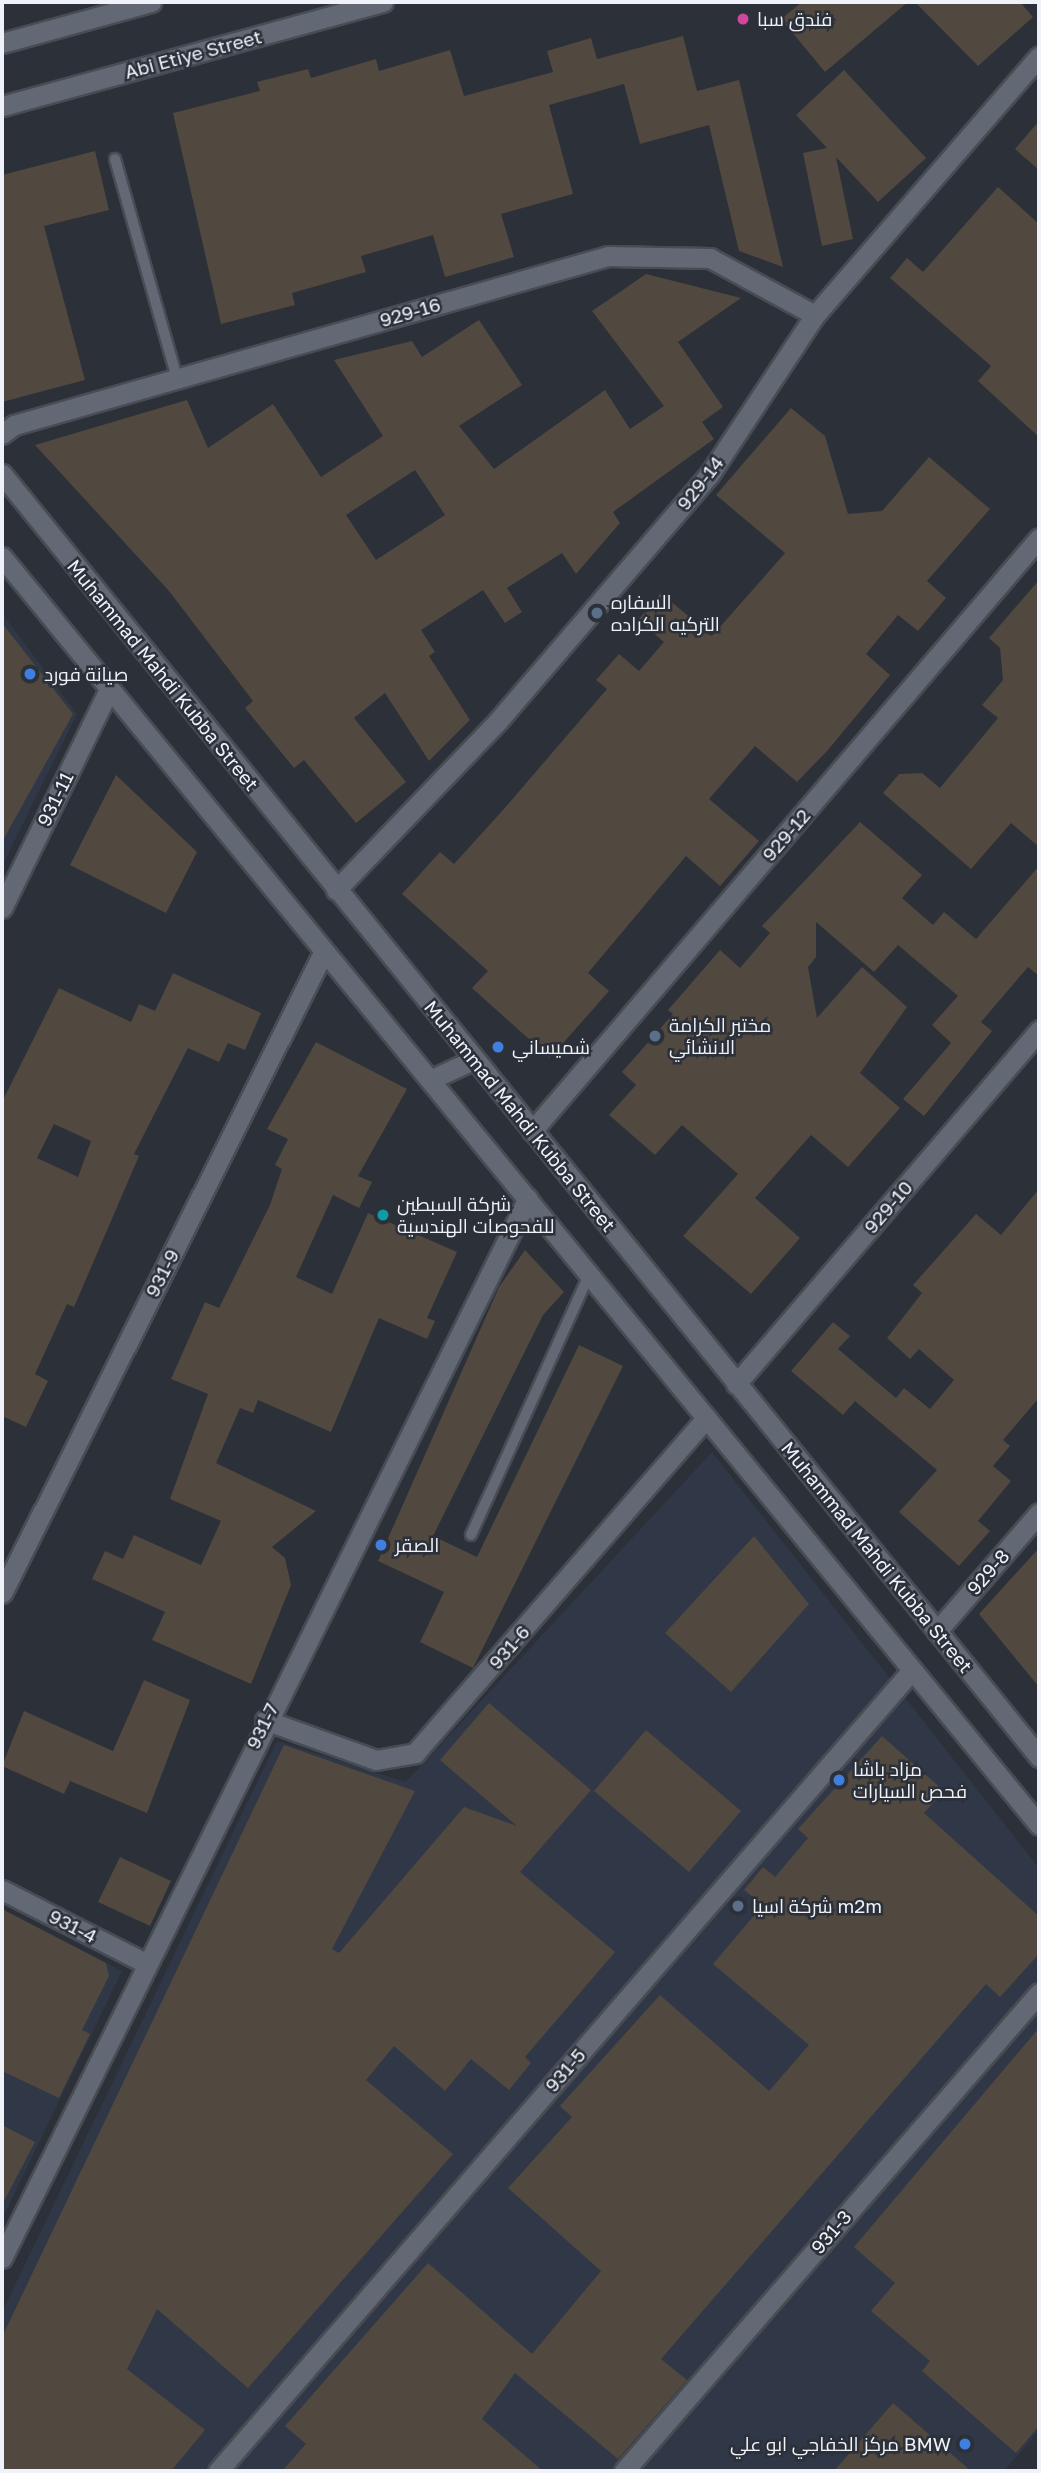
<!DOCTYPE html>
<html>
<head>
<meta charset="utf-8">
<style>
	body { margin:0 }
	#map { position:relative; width:1041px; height:2473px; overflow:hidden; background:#2b3039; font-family:"Golos Text",Cairo,sans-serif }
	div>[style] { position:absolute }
	.built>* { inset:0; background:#303847 }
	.building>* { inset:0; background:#51483f }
	.roads { filter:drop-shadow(2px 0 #484c54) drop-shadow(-2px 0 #484c54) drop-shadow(0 2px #484c54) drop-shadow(0 -2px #484c54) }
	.service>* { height:10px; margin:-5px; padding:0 5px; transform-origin:5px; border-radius:5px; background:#636974 }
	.minor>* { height:19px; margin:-9.5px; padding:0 9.5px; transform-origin:9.5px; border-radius:9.5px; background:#636974 }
	.tertiary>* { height:19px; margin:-9.5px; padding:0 9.5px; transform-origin:9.5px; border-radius:9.5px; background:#636974 }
	.dots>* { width:19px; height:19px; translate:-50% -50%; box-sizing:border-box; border:4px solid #2b3039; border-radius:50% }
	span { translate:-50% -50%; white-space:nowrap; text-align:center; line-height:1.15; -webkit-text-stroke:5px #2b3039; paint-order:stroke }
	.poi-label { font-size:19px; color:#eff2f9 }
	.left { translate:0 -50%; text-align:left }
	.right { translate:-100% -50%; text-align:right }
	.street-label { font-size:19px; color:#eff2f9 }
	.frame { position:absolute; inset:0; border:4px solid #eff2f9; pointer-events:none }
</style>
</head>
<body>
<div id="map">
	<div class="built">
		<div style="clip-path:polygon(2px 613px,77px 714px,2px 866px)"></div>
		<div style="clip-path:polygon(712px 1452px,1039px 1868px,1039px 2431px,1004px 2471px,2px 2471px,2px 2312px,277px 1741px,406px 1782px)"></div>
		<div style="clip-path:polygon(2px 1909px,122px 1971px,2px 2219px)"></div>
	</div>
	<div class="building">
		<div style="clip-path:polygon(802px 2px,908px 2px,825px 72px,781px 19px)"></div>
		<div style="clip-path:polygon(915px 2px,1020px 2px,1033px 17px,978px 66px)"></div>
		<div style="clip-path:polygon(683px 36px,697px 91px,739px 80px,783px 267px,739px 251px,709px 125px,640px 144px,624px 84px,549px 105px,573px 194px,501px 214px,514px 257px,445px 277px,433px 235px,361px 256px,366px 272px,292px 293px,295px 305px,221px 324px,173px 113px,260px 91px,257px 82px,308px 69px,311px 78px,376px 59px,379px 71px,450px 50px,464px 96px,553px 72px,547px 51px,591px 38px,597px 59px)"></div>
		<div style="clip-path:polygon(844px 70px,926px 158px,878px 202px,836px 157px,853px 239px,822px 246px,803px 153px,827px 148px,796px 115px)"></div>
		<div style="clip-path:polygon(1039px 121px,1039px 170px,1015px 149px)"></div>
		<div style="clip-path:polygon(95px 151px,109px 210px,44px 226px,85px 380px,2px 402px,2px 175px)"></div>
		<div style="clip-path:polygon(998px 187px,1039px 224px,1039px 437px,978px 381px,991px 366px,890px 278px,907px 258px,923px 272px)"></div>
		<div style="clip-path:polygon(evenodd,646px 274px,741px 298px,678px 342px,723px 407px,702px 422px,714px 439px,613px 512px,620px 523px,576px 574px,562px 553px,507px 588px,522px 612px,505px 623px,483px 590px,421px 630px,435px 652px,429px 656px,470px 720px,429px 761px,385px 693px,354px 718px,406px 782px,356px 823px,304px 760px,294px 768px,245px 708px,253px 701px,169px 591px,35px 445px,187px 400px,208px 448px,273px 404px,321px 477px,383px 436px,334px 360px,412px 341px,422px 357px,479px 320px,522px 385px,459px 426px,494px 469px,605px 390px,630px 429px,664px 406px,592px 311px,646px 274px,415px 470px,445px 515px,376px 560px,346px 515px,415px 470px)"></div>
		<div style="clip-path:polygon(791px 408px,825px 436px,848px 514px,882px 511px,929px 457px,990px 509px,927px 581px,946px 598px,918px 631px,898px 615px,866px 654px,890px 675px,828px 750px,797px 782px,755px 746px,709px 799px,759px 841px,720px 886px,686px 856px,588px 973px,609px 991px,550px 1058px,472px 988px,488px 971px,402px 894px,440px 852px,454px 864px,503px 810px,607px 689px,596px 680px,619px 654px,639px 671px,664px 642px,638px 620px,661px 593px,712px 636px,785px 553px,716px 495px)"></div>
		<div style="clip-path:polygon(1039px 580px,1039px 847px,1011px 823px,971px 869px,883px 793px,899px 774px,922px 773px,940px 788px,998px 718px,982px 705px,1003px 680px,1000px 648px,989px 638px)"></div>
		<div style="clip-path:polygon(2px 623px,73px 714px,2px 842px)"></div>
		<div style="clip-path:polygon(116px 775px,197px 852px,166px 913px,70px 865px)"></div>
		<div style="clip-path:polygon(860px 822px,922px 875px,902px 898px,933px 925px,944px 912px,976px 939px,1039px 866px,1039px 976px,1028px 967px,981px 1022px,992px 1031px,924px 1116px,903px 1099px,951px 1043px,932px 1025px,958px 996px,898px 945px,874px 972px,816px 922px,816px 957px,808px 967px,817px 1018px,862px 967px,907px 1007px,860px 1073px,900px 1108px,848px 1167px,811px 1135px,755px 1198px,800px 1238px,751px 1294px,683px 1236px,738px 1174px,682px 1125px,655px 1155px,609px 1115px,636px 1085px,622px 1072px,673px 1014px,668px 1010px,720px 950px,740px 968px,770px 933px,762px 926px)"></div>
		<div style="clip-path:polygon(evenodd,173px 973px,261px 1013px,245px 1050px,228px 1043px,219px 1062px,188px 1048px,134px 1154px,139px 1156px,74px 1307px,67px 1304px,35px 1374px,48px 1381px,26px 1427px,2px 1416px,2px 1102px,59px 988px,131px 1022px,139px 1004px,155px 1011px,173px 973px,54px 1124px,91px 1141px,78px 1177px,37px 1158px,54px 1124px)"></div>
		<div style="clip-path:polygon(316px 1042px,407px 1089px,358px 1176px,372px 1182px,359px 1208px,333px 1195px,296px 1277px,332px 1294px,368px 1213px,457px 1252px,427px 1318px,435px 1321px,427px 1339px,379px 1318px,331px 1432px,258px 1400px,253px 1413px,240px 1408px,216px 1463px,316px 1511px,272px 1547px,285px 1558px,291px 1585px,251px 1684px,152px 1640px,165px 1612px,92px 1579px,105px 1551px,123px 1559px,134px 1535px,201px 1565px,221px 1521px,170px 1499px,208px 1394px,171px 1379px,205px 1302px,219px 1308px,270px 1205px,282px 1169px,275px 1165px,288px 1139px,267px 1129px)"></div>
		<div style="clip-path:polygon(1039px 1189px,1039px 1398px,1003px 1440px,1010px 1446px,993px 1466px,1011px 1481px,978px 1521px,990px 1531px,959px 1566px,899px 1512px,937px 1470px,855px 1401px,843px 1415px,791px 1371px,833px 1322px,850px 1336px,838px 1349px,896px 1398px,904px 1388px,930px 1409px,954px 1380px,919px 1349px,910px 1359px,887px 1338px,922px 1293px,913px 1285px,976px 1214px,1001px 1235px)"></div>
		<div style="clip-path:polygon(525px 1250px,564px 1292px,543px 1315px,433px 1536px,477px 1557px,579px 1345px,623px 1366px,473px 1668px,420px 1642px,444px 1592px,378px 1561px,499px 1287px)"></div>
		<div style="clip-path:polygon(754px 1536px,809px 1604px,731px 1692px,665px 1633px)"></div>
		<div style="clip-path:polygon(1039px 1548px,1039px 1687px,979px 1614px)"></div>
		<div style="clip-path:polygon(144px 1680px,190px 1700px,147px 1813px,70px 1781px,64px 1794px,2px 1766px,24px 1711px,113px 1751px)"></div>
		<div style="clip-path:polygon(489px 1703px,591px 1790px,520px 1872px,615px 1952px,525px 2057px,531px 2063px,509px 2090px,471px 2059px,445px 2091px,394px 2046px,366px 2080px,453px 2154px,248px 2388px,157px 2309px,127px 2369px,205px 2430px,171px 2471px,2px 2471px,2px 2337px,284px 1745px,415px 1791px,332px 1949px,339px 1953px,464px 1807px,517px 1826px,440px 1760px)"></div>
		<div style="clip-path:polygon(646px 1730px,741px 1811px,689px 1872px,594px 1791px)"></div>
		<div style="clip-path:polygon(882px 1736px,944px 1791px,924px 1813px,1039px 1916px,1039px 1954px,1000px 1997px,986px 1984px,661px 2359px,687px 2380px,618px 2459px,515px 2373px,482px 2419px,543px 2471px,282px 2471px,306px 2444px,285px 2426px,428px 2263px,532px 2354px,601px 2271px,508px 2188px,572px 2117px,560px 2106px,660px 1995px,769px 2091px,809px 2045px,713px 1964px,763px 1905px,744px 1890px,763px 1867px,775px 1877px,808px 1838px,798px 1829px)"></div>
		<div style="clip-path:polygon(120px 1857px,171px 1881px,150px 1926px,98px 1902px)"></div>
		<div style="clip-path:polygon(2px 1909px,106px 1963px,109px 1976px,82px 2030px,90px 2034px,59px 2098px,2px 2071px)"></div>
		<div style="clip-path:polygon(1039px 2028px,1039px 2426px,1016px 2453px,922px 2371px,930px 2361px,871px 2311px,895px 2283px,854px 2247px)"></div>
		<div style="clip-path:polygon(2px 2125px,35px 2142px,2px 2205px)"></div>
		<div style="clip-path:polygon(893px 2403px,971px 2471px,834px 2471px)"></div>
	</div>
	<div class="roads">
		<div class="service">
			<div style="left:115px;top:159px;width:228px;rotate:74.2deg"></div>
			<div style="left:471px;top:1535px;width:286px;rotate:-65.6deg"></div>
		</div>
		<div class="minor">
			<div style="left:2px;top:43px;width:155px;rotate:-15.4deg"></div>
			<div style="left:2px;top:434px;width:15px;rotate:-37deg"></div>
			<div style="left:14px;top:425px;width:618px;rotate:-15.88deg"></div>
			<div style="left:608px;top:256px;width:102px;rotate:1.1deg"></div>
			<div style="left:710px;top:258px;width:119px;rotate:28.5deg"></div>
			<div style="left:336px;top:890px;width:234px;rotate:-46.2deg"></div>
			<div style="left:498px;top:721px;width:324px;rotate:-49.4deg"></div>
			<div style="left:709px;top:475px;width:192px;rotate:-56.5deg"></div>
			<div style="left:815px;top:315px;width:342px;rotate:-49.1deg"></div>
			<div style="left:2px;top:908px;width:243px;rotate:-63.9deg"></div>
			<div style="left:532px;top:1131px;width:780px;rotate:-49.47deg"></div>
			<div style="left:736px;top:1384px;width:466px;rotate:-49.4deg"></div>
			<div style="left:2px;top:1593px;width:716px;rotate:-63.36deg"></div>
			<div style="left:937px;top:1631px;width:156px;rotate:-49.2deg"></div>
			<div style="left:265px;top:1720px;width:118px;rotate:19.8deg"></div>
			<div style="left:376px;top:1760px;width:40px;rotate:-10deg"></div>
			<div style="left:415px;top:1753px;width:444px;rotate:-49deg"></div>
			<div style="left:2px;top:1890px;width:161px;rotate:27deg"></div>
			<div style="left:2px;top:2258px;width:1183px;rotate:-63.61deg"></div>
			<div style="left:218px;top:2471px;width:1060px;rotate:-49.09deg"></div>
			<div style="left:624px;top:2471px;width:633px;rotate:-49.04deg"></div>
		</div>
		<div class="tertiary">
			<div style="left:2px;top:106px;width:395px;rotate:-15.3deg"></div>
			<div style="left:2px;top:474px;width:1650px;rotate:51.05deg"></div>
			<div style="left:2px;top:557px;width:1638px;rotate:50.72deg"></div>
			<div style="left:432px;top:1079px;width:47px;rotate:-24.9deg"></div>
		</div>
	</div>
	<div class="dots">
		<div style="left:743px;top:19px;background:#d1479c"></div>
		<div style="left:597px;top:613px;background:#5c6f8a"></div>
		<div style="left:30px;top:674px;background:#3f7fe0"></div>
		<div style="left:655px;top:1036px;background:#5c6f8a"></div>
		<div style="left:498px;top:1047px;background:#3f7fe0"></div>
		<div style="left:383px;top:1215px;background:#0f9aa8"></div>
		<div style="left:381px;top:1545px;background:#3f7fe0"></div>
		<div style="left:839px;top:1780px;background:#3f7fe0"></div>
		<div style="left:738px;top:1906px;background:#5c6f8a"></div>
		<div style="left:965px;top:2444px;background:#3f7fe0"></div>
	</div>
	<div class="poi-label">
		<span class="left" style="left:757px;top:19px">فندق سبا</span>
		<span class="left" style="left:611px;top:613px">السفاره<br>التركيه الكراده</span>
		<span class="left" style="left:44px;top:674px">صيانة فورد</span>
		<span class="left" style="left:669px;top:1036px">مختبر الكرامة<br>الانشائي</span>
		<span class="left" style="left:512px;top:1047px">شميساني</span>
		<span class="left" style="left:397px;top:1215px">شركة السبطين<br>للفحوصات الهندسية</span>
		<span class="left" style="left:395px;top:1545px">الصقر</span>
		<span class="left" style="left:853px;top:1780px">مزاد باشا<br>فحص السيارات</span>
		<span class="left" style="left:752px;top:1906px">شركة اسيا m2m</span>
		<span class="right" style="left:951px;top:2444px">مركز الخفاجي ابو علي BMW</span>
	</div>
	<div class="street-label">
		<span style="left:193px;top:54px;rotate:-15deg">Abi Etiye Street</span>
		<span style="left:410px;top:312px;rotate:-16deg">929-16</span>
		<span style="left:700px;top:483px;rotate:-52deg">929-14</span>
		<span style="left:163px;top:675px;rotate:51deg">Muhammad Mahdi Kubba Street</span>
		<span style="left:55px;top:799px;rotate:-64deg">931-11</span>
		<span style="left:786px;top:835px;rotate:-49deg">929-12</span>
		<span style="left:520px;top:1116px;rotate:51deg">Muhammad Mahdi Kubba Street</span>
		<span style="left:888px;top:1207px;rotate:-49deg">929-10</span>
		<span style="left:162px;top:1273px;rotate:-63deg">931-9</span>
		<span style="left:877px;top:1557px;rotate:51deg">Muhammad Mahdi Kubba Street</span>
		<span style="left:988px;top:1572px;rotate:-49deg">929-8</span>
		<span style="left:509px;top:1647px;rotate:-49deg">931-6</span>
		<span style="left:262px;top:1726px;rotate:-64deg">931-7</span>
		<span style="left:73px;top:1926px;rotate:27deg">931-4</span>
		<span style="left:565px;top:2070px;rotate:-49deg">931-5</span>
		<span style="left:831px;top:2232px;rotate:-49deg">931-3</span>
	</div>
	<div class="frame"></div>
</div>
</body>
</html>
